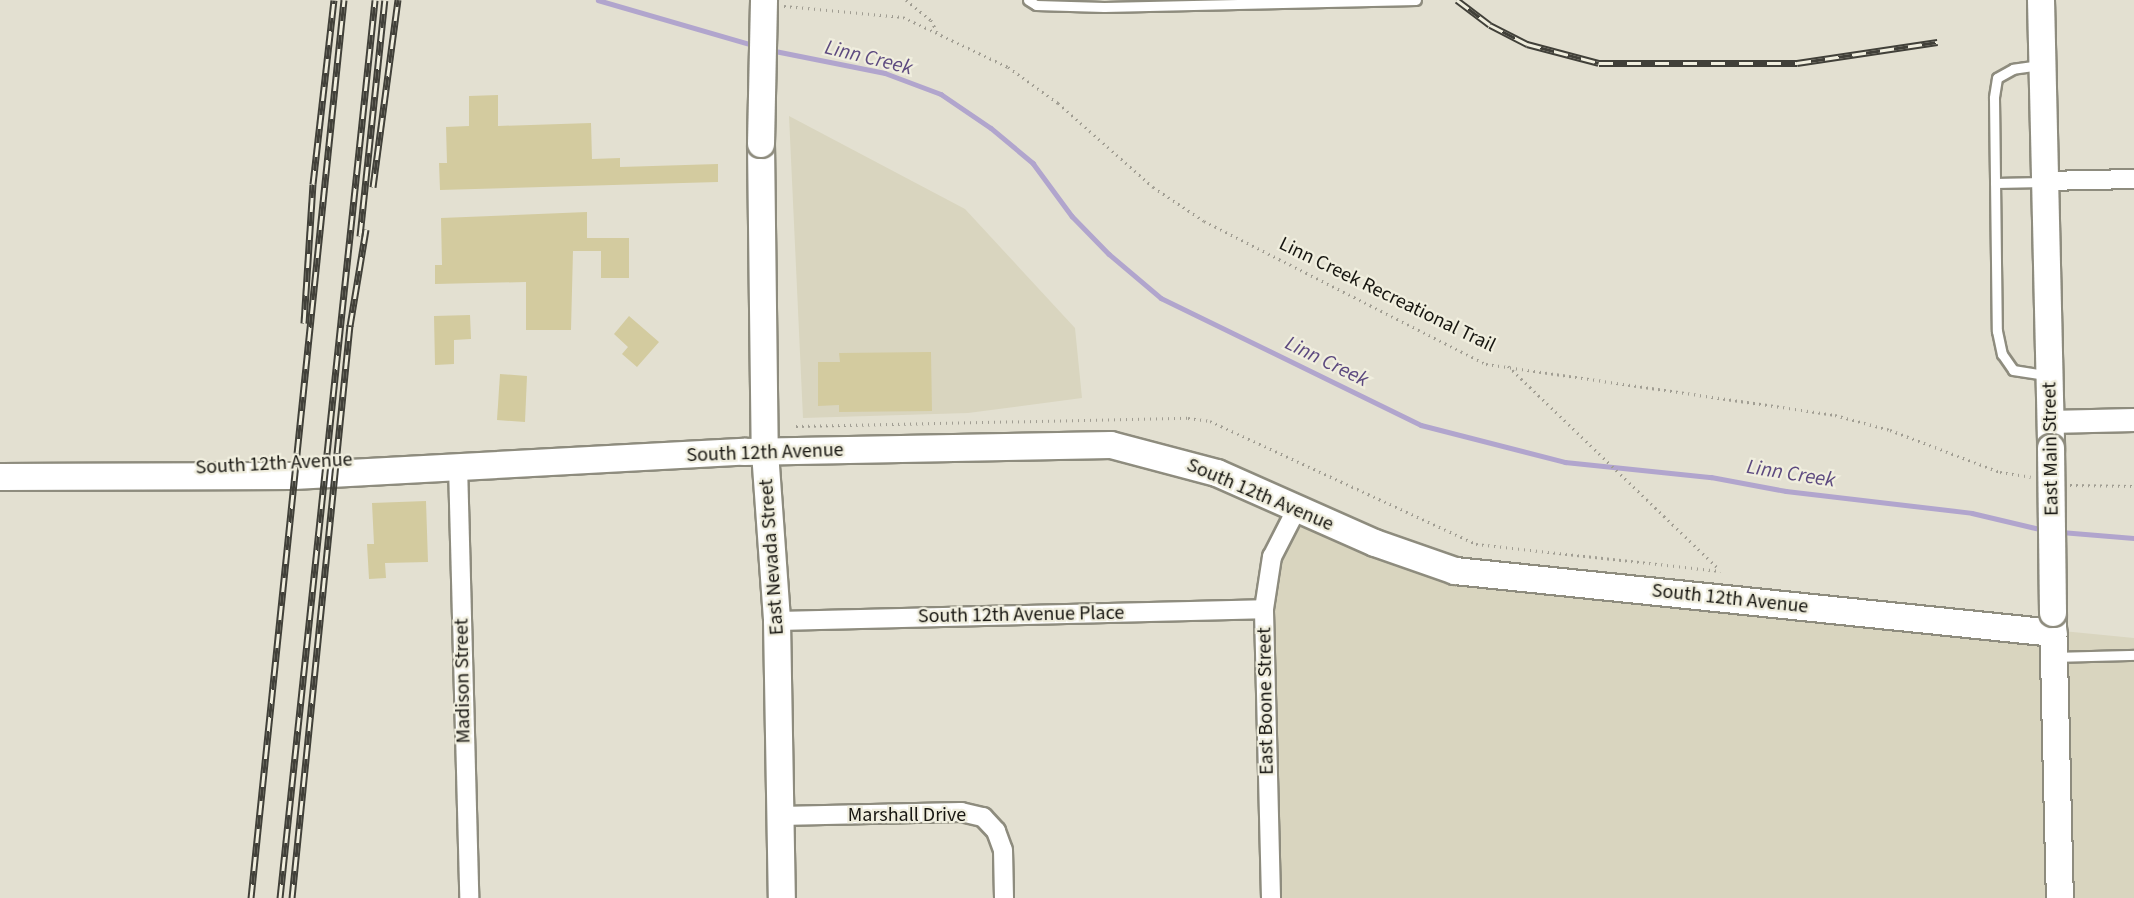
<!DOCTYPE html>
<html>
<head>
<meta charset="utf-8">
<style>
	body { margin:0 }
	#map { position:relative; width:2134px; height:898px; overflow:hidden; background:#e3e0d1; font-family:"Source Sans 3",sans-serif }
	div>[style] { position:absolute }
	.built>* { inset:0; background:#d9d5bf }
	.stream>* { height:4.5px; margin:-2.25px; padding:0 2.25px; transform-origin:2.25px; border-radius:2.25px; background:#b1a5cd }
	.building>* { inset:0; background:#d3cb9f }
	.path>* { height:3px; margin-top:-1.5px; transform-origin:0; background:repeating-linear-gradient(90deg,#a19e93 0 1.5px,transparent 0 6px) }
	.roads { filter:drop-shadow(2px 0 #8e8c7e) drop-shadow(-2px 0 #8e8c7e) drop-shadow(0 2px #8e8c7e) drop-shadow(0 -2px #8e8c7e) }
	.service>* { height:9px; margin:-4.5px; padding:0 4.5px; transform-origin:4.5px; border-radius:4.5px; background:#fff }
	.minor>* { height:18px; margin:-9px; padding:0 9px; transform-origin:9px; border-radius:9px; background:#fff }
	.tertiary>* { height:22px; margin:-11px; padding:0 11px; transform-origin:11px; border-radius:11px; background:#fff }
	.secondary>* { height:26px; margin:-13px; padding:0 13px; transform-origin:13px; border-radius:13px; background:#fff }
	.rail>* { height:7px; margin-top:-3.5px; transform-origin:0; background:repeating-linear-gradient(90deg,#f0eede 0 14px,#414039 0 28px); box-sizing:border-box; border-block:2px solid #414039 }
	.bridges { filter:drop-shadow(2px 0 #8e8c7e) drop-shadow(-2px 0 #8e8c7e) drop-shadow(0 2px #8e8c7e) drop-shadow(0 -2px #8e8c7e) }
	.secondary-bridge>* { height:26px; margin:-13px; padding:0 13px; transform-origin:13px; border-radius:13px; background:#fff }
	span { translate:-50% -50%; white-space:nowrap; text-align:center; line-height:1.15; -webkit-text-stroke:4.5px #f0eede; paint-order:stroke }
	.street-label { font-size:20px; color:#171611 }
	.water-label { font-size:21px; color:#5c497f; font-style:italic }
</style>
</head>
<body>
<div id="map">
	<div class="built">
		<div style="clip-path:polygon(789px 116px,965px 209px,1075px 328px,1082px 398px,968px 413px,803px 418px)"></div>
		<div style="clip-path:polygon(1296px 510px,1455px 571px,2134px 638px,2134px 898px,1271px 898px,1264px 609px)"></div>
	</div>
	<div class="stream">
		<div style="left:598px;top:0;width:165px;rotate:16.2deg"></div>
		<div style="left:770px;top:50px;width:117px;rotate:11.3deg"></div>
		<div style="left:885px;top:73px;width:60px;rotate:20.6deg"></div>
		<div style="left:941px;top:94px;width:60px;rotate:34.2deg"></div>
		<div style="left:991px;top:128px;width:55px;rotate:39.8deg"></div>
		<div style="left:1033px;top:163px;width:66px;rotate:53.7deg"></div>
		<div style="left:1072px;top:216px;width:53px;rotate:45.8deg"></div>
		<div style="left:1109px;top:254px;width:68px;rotate:40.2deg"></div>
		<div style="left:1161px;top:298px;width:289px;rotate:26deg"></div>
		<div style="left:1421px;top:425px;width:149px;rotate:14.4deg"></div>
		<div style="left:1565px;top:462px;width:147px;rotate:5.9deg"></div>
		<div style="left:1711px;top:477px;width:76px;rotate:10.6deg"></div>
		<div style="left:1786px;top:491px;width:187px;rotate:6.7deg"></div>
		<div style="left:1972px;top:513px;width:74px;rotate:13.3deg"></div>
		<div style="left:2061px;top:532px;width:73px;rotate:4.7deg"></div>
	</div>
	<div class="building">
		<div style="clip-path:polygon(498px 95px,498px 126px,591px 123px,592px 159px,620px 158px,620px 167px,718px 164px,718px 182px,440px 190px,439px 163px,447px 163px,446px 127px,469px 126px,469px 96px)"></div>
		<div style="clip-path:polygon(587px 212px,587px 238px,629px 238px,629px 278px,601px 278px,601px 251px,573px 251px,571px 330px,526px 330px,526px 282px,435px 284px,435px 265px,442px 265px,441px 218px)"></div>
		<div style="clip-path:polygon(470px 315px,471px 339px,454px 340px,454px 364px,435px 365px,434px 316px)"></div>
		<div style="clip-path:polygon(629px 316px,659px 342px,637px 367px,622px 354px,628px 347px,614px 334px)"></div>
		<div style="clip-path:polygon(931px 352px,932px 411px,839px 412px,839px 405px,818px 406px,818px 362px,840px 362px,839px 353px)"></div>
		<div style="clip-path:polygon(500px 374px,527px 376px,525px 422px,497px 420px)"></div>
		<div style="clip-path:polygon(426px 501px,428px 562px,385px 563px,386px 578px,369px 579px,367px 544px,374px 544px,372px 503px)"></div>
	</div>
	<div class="path">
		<div style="left:906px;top:0;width:32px;rotate:39deg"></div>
		<div style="left:931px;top:20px;width:13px;rotate:63deg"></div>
		<div style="left:784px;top:6px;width:120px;rotate:5.3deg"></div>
		<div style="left:903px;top:17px;width:116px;rotate:25.5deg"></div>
		<div style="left:1008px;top:67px;width:62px;rotate:35.8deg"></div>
		<div style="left:1058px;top:103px;width:127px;rotate:41.5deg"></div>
		<div style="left:1153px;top:187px;width:61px;rotate:33.7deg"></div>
		<div style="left:1204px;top:221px;width:316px;rotate:26.9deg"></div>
		<div style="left:1486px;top:364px;width:353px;rotate:8.3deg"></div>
		<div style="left:1835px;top:415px;width:57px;rotate:15.3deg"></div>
		<div style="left:1890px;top:430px;width:118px;rotate:20.9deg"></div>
		<div style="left:2000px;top:472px;width:31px;rotate:9deg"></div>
		<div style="left:1508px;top:366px;width:294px;rotate:43.9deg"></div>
		<div style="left:796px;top:426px;width:392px;rotate:-1.2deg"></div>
		<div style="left:1188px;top:418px;width:22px;rotate:8deg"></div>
		<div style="left:1210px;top:421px;width:293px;rotate:24.8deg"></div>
		<div style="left:1476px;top:544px;width:246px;rotate:6.3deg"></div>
		<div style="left:2070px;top:485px;width:64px;rotate:0.9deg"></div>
	</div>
	<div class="roads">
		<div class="service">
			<div style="left:1028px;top:0;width:9px;rotate:32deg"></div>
			<div style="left:1036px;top:5px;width:68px;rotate:1.7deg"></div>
			<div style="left:1104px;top:7px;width:312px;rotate:-1.3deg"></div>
			<div style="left:2040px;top:65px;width:27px;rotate:172deg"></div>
			<div style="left:2013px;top:69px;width:18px;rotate:151deg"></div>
			<div style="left:1997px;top:78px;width:20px;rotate:99deg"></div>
			<div style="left:1994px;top:98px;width:233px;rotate:89.3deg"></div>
			<div style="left:1997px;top:331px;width:24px;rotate:78deg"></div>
			<div style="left:2002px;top:354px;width:19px;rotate:55deg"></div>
			<div style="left:2013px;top:370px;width:33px;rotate:9deg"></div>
			<div style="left:1995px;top:183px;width:48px;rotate:-1.2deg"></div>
			<div style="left:2057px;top:657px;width:77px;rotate:-1.5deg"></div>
		</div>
		<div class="minor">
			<div style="left:2045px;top:181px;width:89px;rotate:-1.3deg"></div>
			<div style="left:458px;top:465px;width:433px;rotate:88.5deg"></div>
			<div style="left:777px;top:621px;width:487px;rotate:-1.4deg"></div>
			<div style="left:780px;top:816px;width:181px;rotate:-1.3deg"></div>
			<div style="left:961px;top:812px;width:23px;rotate:13deg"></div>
			<div style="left:983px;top:817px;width:19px;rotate:47deg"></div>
			<div style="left:996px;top:831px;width:20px;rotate:70deg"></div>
			<div style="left:1003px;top:850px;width:48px;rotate:88.8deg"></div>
			<div style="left:1271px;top:898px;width:289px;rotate:-91.4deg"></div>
			<div style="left:1264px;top:609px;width:53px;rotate:-81.3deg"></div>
			<div style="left:1272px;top:557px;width:53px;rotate:-62.9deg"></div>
		</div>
		<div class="tertiary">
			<div style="left:2050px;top:422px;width:84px;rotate:-1.4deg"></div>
		</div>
		<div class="secondary">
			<div style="left:2041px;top:0;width:448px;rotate:88.7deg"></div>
			<div style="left:761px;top:144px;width:308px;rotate:89.3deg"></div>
			<div style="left:765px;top:452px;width:169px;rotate:85.9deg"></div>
			<div style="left:777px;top:621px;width:277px;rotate:89deg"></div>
			<div style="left:0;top:477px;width:294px;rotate:-0.2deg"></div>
			<div style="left:294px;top:476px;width:451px;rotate:-3.1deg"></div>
			<div style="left:744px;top:452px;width:367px;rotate:-1.1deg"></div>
			<div style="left:1111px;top:445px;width:110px;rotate:14.8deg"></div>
			<div style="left:1217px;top:473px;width:173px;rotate:23.9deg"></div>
			<div style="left:1375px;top:543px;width:85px;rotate:19.3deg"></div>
			<div style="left:1455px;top:571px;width:602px;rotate:5.91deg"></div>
			<div style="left:2053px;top:616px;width:282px;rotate:88.6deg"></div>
		</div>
	</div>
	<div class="rail">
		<div style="left:1457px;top:0;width:41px;rotate:37.1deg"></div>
		<div style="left:1490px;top:25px;width:42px;rotate:27.2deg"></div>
		<div style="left:1527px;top:44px;width:74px;rotate:14.8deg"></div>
		<div style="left:1599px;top:63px;width:198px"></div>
		<div style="left:1797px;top:63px;width:142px;rotate:-8.5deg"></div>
		<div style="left:373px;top:187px;width:189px;rotate:-82.4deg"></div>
		<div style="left:360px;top:236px;width:237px;rotate:-84deg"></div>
		<div style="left:304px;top:323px;width:139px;rotate:-86.3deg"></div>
		<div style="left:313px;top:184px;width:185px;rotate:-83.5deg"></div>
		<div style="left:350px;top:326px;width:98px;rotate:-80.6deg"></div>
		<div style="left:251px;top:898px;width:903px;rotate:-84.09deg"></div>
		<div style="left:280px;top:898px;width:903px;rotate:-83.96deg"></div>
		<div style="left:292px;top:898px;width:576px;rotate:-84.22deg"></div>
	</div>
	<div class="bridges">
		<div class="secondary-bridge">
			<div style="left:761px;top:144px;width:144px;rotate:-88.8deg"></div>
			<div style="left:2051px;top:448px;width:165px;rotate:89.3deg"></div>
		</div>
	</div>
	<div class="street-label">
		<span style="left:1387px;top:295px;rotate:26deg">Linn Creek Recreational Trail</span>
		<span style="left:2051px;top:449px;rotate:-91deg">East Main Street</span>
		<span style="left:765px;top:453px;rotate:-2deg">South 12th Avenue</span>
		<span style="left:274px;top:464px;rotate:-3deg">South 12th Avenue</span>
		<span style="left:1260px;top:495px;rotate:23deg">South 12th Avenue</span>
		<span style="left:772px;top:557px;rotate:-94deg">East Nevada Street</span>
		<span style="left:1730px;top:599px;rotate:6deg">South 12th Avenue</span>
		<span style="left:1021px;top:615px;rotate:-1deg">South 12th Avenue Place</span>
		<span style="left:463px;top:681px;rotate:-91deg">Madison Street</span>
		<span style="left:1266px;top:701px;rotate:-91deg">East Boone Street</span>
		<span style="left:907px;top:815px">Marshall Drive</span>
	</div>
	<div class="water-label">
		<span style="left:869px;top:57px;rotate:14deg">Linn Creek</span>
		<span style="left:1327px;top:361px;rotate:26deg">Linn Creek</span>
		<span style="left:1791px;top:473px;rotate:9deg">Linn Creek</span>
	</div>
</div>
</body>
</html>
